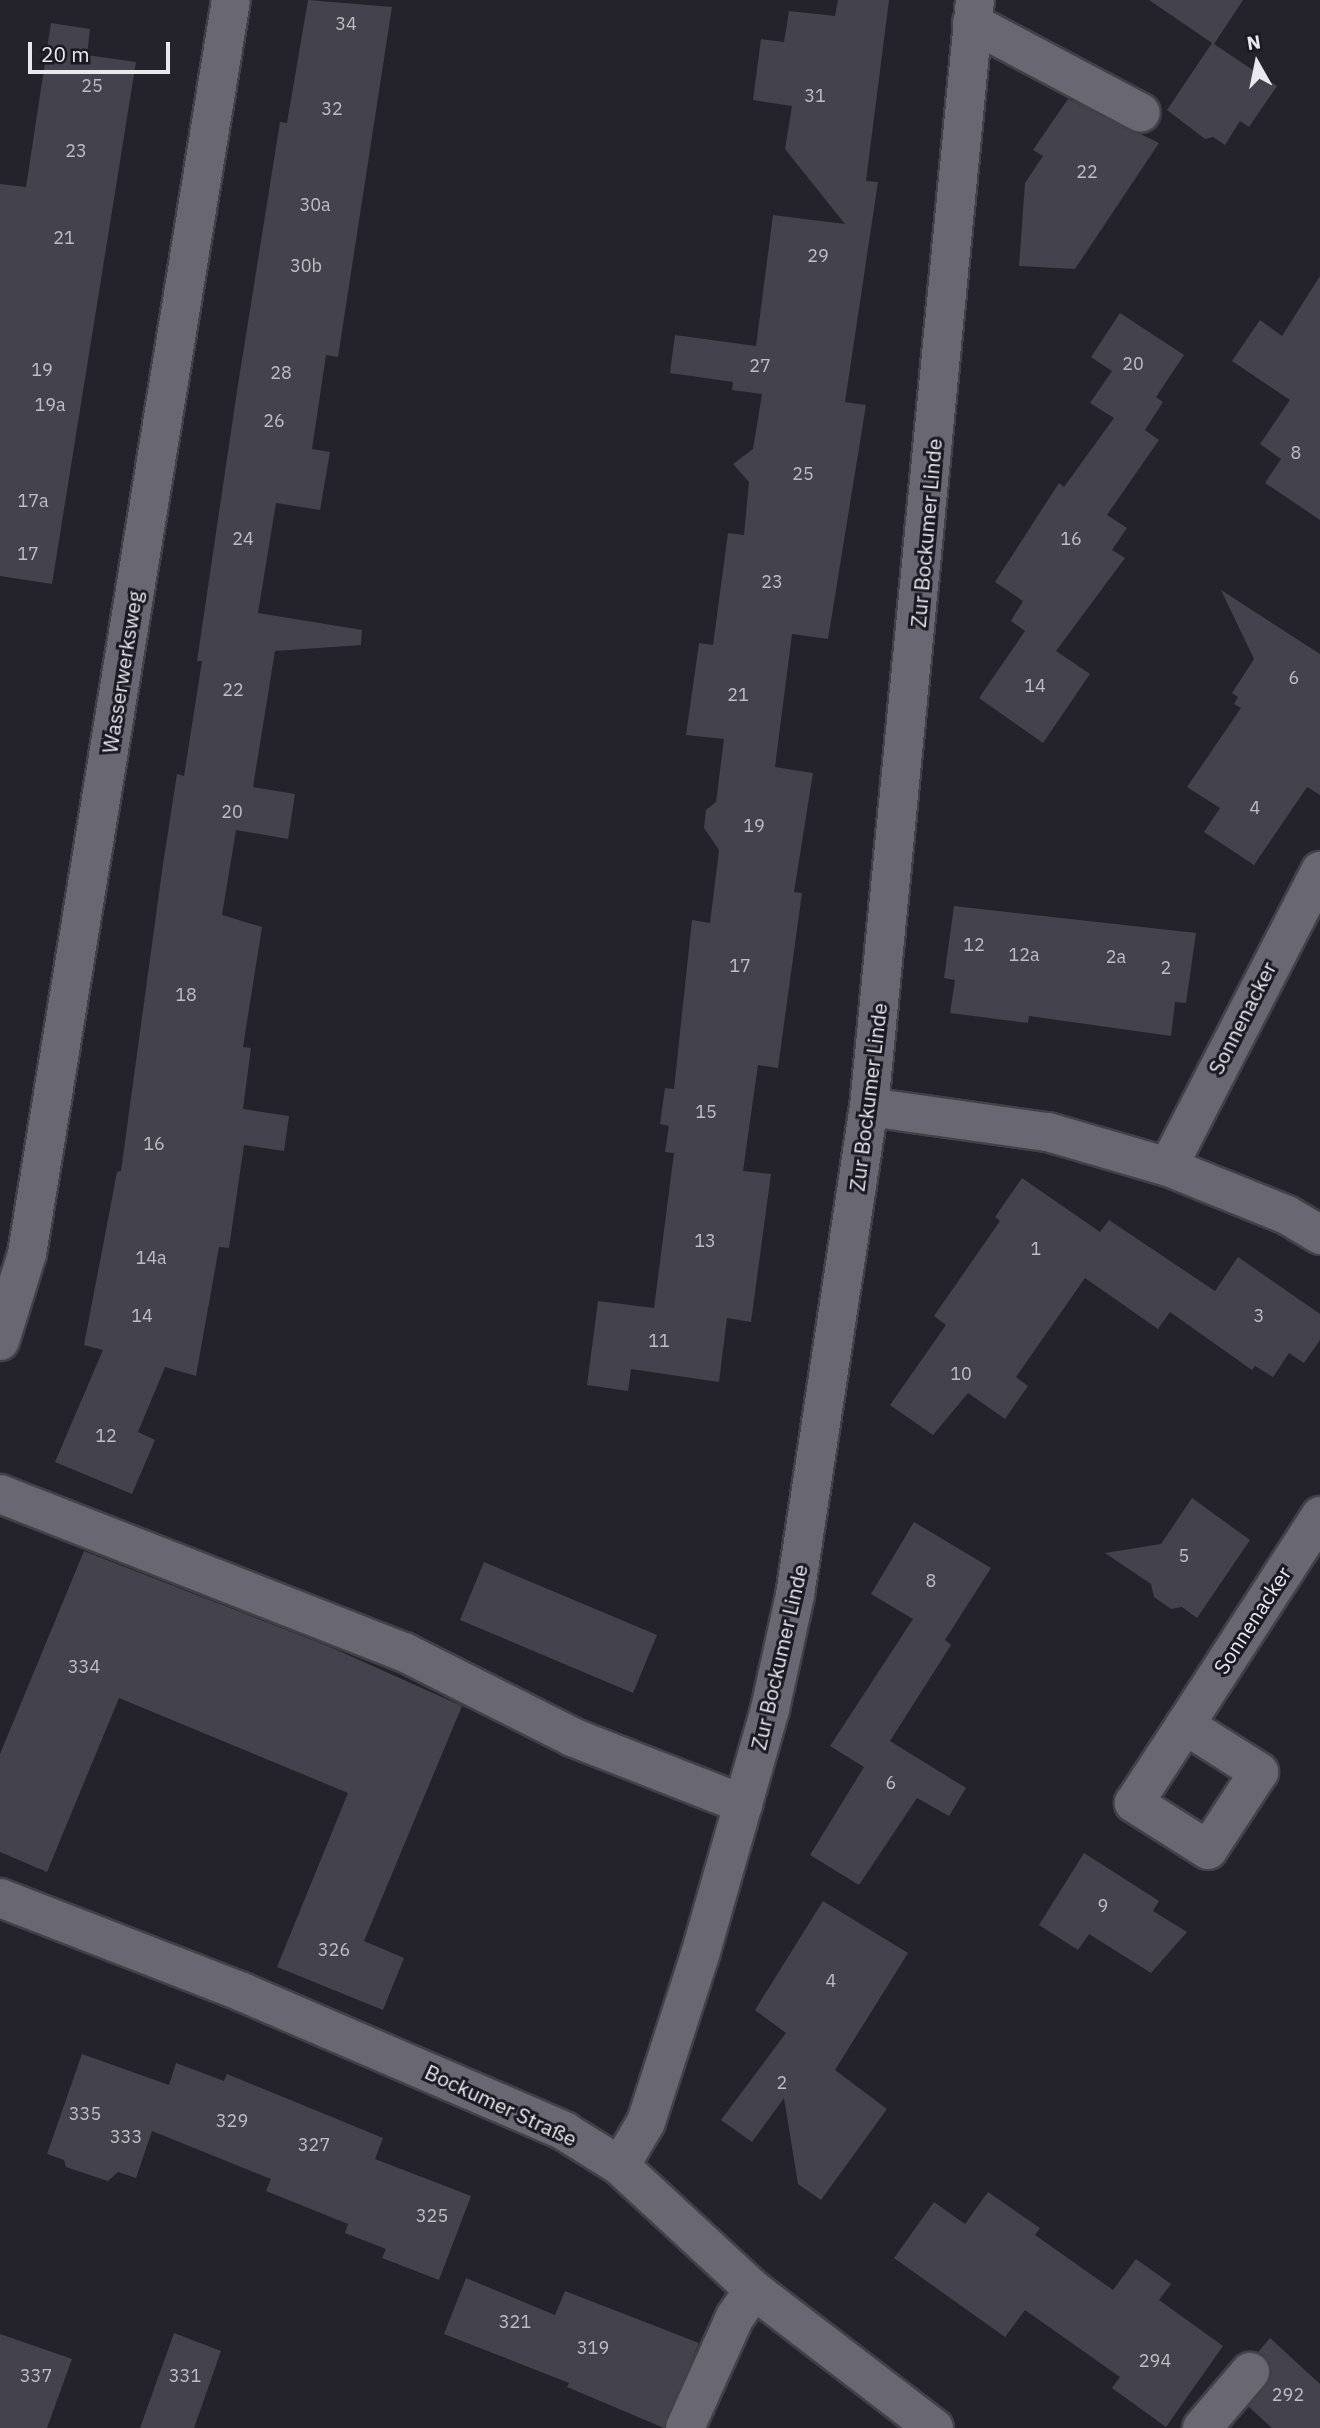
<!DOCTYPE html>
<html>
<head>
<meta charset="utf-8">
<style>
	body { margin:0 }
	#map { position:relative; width:1320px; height:2428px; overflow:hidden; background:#24232c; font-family:"IBM Plex Sans",sans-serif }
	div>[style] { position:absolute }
	.building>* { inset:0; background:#44424c }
	.roads { filter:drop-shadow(2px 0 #424148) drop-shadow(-2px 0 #424148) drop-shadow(0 2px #424148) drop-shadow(0 -2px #424148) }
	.minor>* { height:38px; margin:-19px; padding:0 19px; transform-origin:19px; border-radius:19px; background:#686772 }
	span { translate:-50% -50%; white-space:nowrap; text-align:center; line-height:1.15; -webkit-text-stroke:6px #1b1922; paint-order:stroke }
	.number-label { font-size:18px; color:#bfbec6 }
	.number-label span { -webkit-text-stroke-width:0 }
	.street-label { font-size:21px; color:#e8e8ee }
	.north { position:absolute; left:1222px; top:28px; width:70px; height:70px; -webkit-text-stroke:5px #1b1922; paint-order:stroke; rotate:351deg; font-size:19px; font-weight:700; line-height:28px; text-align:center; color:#e8e8ee }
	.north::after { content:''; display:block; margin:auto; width:24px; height:32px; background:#e8e8ee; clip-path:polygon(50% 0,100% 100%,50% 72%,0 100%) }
	.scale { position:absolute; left:28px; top:42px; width:142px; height:32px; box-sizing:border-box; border:4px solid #e8e8ee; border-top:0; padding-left:9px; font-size:21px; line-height:24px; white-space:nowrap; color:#e8e8ee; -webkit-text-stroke:5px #1b1922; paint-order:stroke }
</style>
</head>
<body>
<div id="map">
	<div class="building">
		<div style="clip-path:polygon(308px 0,392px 7px,338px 357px,326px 355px,312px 449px,330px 452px,320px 510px,276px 503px,258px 613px,362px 630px,361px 645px,275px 651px,253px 787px,295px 794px,288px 839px,236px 830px,222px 915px,262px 927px,243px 1047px,251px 1048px,243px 1109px,289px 1116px,284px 1151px,244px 1145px,229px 1248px,219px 1247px,196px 1376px,165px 1367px,138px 1432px,155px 1440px,132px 1494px,55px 1462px,103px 1350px,84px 1345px,117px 1172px,121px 1171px,162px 871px,177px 774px,184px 776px,202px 661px,197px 661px,237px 391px,280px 122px,287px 123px)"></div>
		<div style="clip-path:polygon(838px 0,889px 0,866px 181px,878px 182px,845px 402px,866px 405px,828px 639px,792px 634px,775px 767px,813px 773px,794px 892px,802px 893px,778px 1068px,758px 1065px,743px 1171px,771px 1174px,751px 1322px,727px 1318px,719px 1382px,631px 1369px,628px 1391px,587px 1385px,598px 1301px,654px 1308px,674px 1153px,665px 1152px,669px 1126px,660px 1124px,665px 1088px,674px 1089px,692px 920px,710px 923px,719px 850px,704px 828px,706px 810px,716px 802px,724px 739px,686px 735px,699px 643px,713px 645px,728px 533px,744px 535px,749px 482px,733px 464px,753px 449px,762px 394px,732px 390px,733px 382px,670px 373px,675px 335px,756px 346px,773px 215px,845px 224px,785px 149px,792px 106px,753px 100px,761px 39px,784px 42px,789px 11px,835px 16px)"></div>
		<div style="clip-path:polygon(1149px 0,1243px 0,1214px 44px,1277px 86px,1249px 127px,1240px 121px,1225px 145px,1213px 137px,1205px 139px,1167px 110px,1212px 43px)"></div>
		<div style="clip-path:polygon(51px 23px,90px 29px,87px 55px,136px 62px,52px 584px,0 576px,0 184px,26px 187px)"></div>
		<div style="clip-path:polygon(1068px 99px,1159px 143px,1075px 269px,1019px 266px,1025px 183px,1043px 156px,1033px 150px)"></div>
		<div style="clip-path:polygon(1320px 276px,1320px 520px,1265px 483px,1281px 459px,1260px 444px,1290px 400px,1232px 361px,1260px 320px,1282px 336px)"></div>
		<div style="clip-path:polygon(1120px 313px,1184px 355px,1156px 397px,1163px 402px,1145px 430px,1159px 440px,1107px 515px,1127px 528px,1112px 550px,1125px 558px,1056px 651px,1090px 674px,1043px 743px,979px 698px,1025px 631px,1011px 621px,1023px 601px,995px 582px,1059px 483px,1064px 487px,1114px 418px,1090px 403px,1112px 371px,1091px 357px)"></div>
		<div style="clip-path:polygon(1221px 590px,1320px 654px,1320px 795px,1307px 787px,1254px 865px,1204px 832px,1220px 808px,1187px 787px,1241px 708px,1234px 704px,1238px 697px,1232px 693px,1254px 659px)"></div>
		<div style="clip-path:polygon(954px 906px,1196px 933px,1186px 1003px,1175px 1002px,1171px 1036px,1029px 1016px,1028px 1023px,950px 1013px,955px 980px,944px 978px)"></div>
		<div style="clip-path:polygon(1022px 1178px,1100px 1232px,1109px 1220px,1215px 1291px,1238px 1257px,1320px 1314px,1320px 1340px,1304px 1363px,1289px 1353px,1273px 1377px,1255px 1366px,1252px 1370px,1170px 1312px,1158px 1329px,1085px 1278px,1016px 1377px,1028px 1386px,1005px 1419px,968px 1393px,933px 1435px,890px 1405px,946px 1325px,934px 1316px,1000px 1221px,995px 1217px)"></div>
		<div style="clip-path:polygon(1192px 1498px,1250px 1540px,1197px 1618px,1182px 1607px,1171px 1609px,1154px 1597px,1151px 1584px,1105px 1553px,1161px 1544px)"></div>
		<div style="clip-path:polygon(914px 1522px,991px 1568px,945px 1640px,951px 1645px,890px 1741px,966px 1788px,949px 1816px,917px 1798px,859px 1885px,810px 1855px,864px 1767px,830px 1746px,913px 1619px,871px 1594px)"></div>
		<div style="clip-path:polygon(84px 1551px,328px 1646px,462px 1706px,364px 1941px,404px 1958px,383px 2010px,277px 1967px,348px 1793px,119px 1698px,47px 1872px,0 1852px,0 1754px)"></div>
		<div style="clip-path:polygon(484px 1562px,657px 1635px,633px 1693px,460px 1620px)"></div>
		<div style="clip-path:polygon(1084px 1853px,1159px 1901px,1153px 1911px,1187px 1932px,1151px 1973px,1089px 1934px,1078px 1950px,1039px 1925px)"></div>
		<div style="clip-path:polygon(823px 1901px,908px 1953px,835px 2070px,887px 2109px,821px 2200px,798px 2184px,784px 2098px,752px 2142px,721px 2120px,786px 2033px,755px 2010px)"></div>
		<div style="clip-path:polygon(82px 2054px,169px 2085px,176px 2063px,224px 2081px,227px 2074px,383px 2138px,375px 2159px,471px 2196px,439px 2280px,382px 2258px,386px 2249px,345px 2233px,348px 2224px,266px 2191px,271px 2179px,152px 2131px,136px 2178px,118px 2172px,108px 2181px,66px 2167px,64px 2160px,47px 2154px)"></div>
		<div style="clip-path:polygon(988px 2192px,1040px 2228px,1035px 2235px,1113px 2290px,1136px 2259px,1171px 2284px,1159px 2300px,1223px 2346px,1166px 2427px,1112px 2388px,1120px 2377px,1025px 2310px,1005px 2337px,894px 2258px,934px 2202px,965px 2224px)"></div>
		<div style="clip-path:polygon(466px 2278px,555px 2315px,565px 2291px,699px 2343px,664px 2428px,567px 2387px,569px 2383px,444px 2334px)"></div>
		<div style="clip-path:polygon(174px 2333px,221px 2351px,194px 2428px,140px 2428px)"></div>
		<div style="clip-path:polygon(0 2334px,72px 2359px,47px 2428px,0 2428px)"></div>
		<div style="clip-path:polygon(1270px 2338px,1320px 2384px,1320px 2428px,1272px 2428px,1249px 2407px,1271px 2377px,1270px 2364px,1258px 2352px)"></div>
	</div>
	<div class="roads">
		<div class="minor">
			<div style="left:972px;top:23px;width:191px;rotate:28deg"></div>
			<div style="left:869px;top:1107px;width:181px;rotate:8deg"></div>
			<div style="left:1048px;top:1132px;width:125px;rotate:16.3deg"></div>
			<div style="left:1168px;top:1167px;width:128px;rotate:22deg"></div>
			<div style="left:1287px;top:1215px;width:39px;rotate:31deg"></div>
			<div style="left:1168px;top:1167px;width:333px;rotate:-62.8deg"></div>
			<div style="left:0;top:1341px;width:91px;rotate:-72.8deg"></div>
			<div style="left:27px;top:1254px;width:1270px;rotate:-80.76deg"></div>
			<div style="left:0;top:1494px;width:434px;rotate:21.4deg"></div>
			<div style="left:404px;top:1652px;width:188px;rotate:26.8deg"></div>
			<div style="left:572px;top:1737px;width:184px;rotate:21.4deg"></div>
			<div style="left:1185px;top:1725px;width:88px;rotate:32.4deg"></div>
			<div style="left:1259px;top:1772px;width:93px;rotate:123.2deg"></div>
			<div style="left:1208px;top:1850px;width:88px;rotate:-147.6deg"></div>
			<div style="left:1134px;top:1803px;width:93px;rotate:-56.8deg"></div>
			<div style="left:1185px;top:1725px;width:249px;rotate:-57.1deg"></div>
			<div style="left:0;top:1898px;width:260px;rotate:21.2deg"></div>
			<div style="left:242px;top:1992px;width:351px;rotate:23.3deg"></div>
			<div style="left:564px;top:2131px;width:66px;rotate:32deg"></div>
			<div style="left:620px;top:2166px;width:183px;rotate:42.8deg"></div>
			<div style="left:754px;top:2290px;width:227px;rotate:37.5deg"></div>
			<div style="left:620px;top:2166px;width:51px;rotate:-59.4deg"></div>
			<div style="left:646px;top:2122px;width:176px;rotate:-72.1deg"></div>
			<div style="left:700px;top:1955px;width:256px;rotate:-74.1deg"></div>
			<div style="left:770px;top:1709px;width:117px;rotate:-77.6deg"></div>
			<div style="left:795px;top:1595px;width:494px;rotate:-81.4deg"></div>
			<div style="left:869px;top:1107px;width:1112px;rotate:-84.53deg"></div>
			<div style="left:685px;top:2428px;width:122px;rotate:-65.8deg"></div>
			<div style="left:735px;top:2317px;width:33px;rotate:-55deg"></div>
			<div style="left:1202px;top:2428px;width:74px;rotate:-49.4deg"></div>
		</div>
	</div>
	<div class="number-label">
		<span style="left:346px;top:24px">34</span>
		<span style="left:92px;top:86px">25</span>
		<span style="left:815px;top:96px">31</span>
		<span style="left:332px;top:109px">32</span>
		<span style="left:76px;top:151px">23</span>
		<span style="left:1087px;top:172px">22</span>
		<span style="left:315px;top:205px">30a</span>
		<span style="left:64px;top:238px">21</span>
		<span style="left:818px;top:256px">29</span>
		<span style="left:306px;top:266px">30b</span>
		<span style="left:1133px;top:364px">20</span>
		<span style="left:760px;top:366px">27</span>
		<span style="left:42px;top:370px">19</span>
		<span style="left:281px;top:373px">28</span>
		<span style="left:50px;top:405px">19a</span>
		<span style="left:274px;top:421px">26</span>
		<span style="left:1296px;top:453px">8</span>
		<span style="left:803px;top:474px">25</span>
		<span style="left:33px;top:501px">17a</span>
		<span style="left:243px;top:539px">24</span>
		<span style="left:1071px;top:539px">16</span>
		<span style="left:28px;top:554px">17</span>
		<span style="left:772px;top:582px">23</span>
		<span style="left:1294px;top:678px">6</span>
		<span style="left:1035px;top:686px">14</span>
		<span style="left:233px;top:690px">22</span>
		<span style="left:738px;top:695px">21</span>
		<span style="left:1255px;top:808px">4</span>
		<span style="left:232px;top:812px">20</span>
		<span style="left:754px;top:826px">19</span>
		<span style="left:974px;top:945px">12</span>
		<span style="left:1024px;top:955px">12a</span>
		<span style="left:1116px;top:957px">2a</span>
		<span style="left:740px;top:966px">17</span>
		<span style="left:1166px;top:968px">2</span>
		<span style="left:186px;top:995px">18</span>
		<span style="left:706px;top:1112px">15</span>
		<span style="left:154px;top:1144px">16</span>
		<span style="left:705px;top:1241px">13</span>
		<span style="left:1036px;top:1249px">1</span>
		<span style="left:151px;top:1258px">14a</span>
		<span style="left:142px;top:1316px">14</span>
		<span style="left:1259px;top:1316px">3</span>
		<span style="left:659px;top:1341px">11</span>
		<span style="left:961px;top:1374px">10</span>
		<span style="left:106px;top:1436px">12</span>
		<span style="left:1184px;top:1556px">5</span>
		<span style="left:931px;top:1581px">8</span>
		<span style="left:84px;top:1667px">334</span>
		<span style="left:891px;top:1783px">6</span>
		<span style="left:1103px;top:1906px">9</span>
		<span style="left:334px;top:1950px">326</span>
		<span style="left:831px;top:1981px">4</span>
		<span style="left:782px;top:2083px">2</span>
		<span style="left:85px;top:2114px">335</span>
		<span style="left:232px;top:2121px">329</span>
		<span style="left:126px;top:2137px">333</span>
		<span style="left:314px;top:2145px">327</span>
		<span style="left:432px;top:2216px">325</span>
		<span style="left:515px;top:2322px">321</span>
		<span style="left:593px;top:2348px">319</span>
		<span style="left:1155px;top:2361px">294</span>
		<span style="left:36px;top:2376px">337</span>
		<span style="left:185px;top:2376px">331</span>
		<span style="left:1288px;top:2395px">292</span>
	</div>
	<div class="street-label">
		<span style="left:926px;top:533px;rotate:-85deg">Zur Bockumer Linde</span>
		<span style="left:122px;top:672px;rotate:-81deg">Wasserwerksweg</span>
		<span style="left:1242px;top:1018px;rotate:-63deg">Sonnenacker</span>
		<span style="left:868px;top:1097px;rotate:-83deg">Zur Bockumer Linde</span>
		<span style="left:1252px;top:1620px;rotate:-57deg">Sonnenacker</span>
		<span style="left:779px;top:1657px;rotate:-77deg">Zur Bockumer Linde</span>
		<span style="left:501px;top:2105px;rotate:25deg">Bockumer Straße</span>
	</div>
	<div class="north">N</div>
	<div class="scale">20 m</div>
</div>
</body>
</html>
